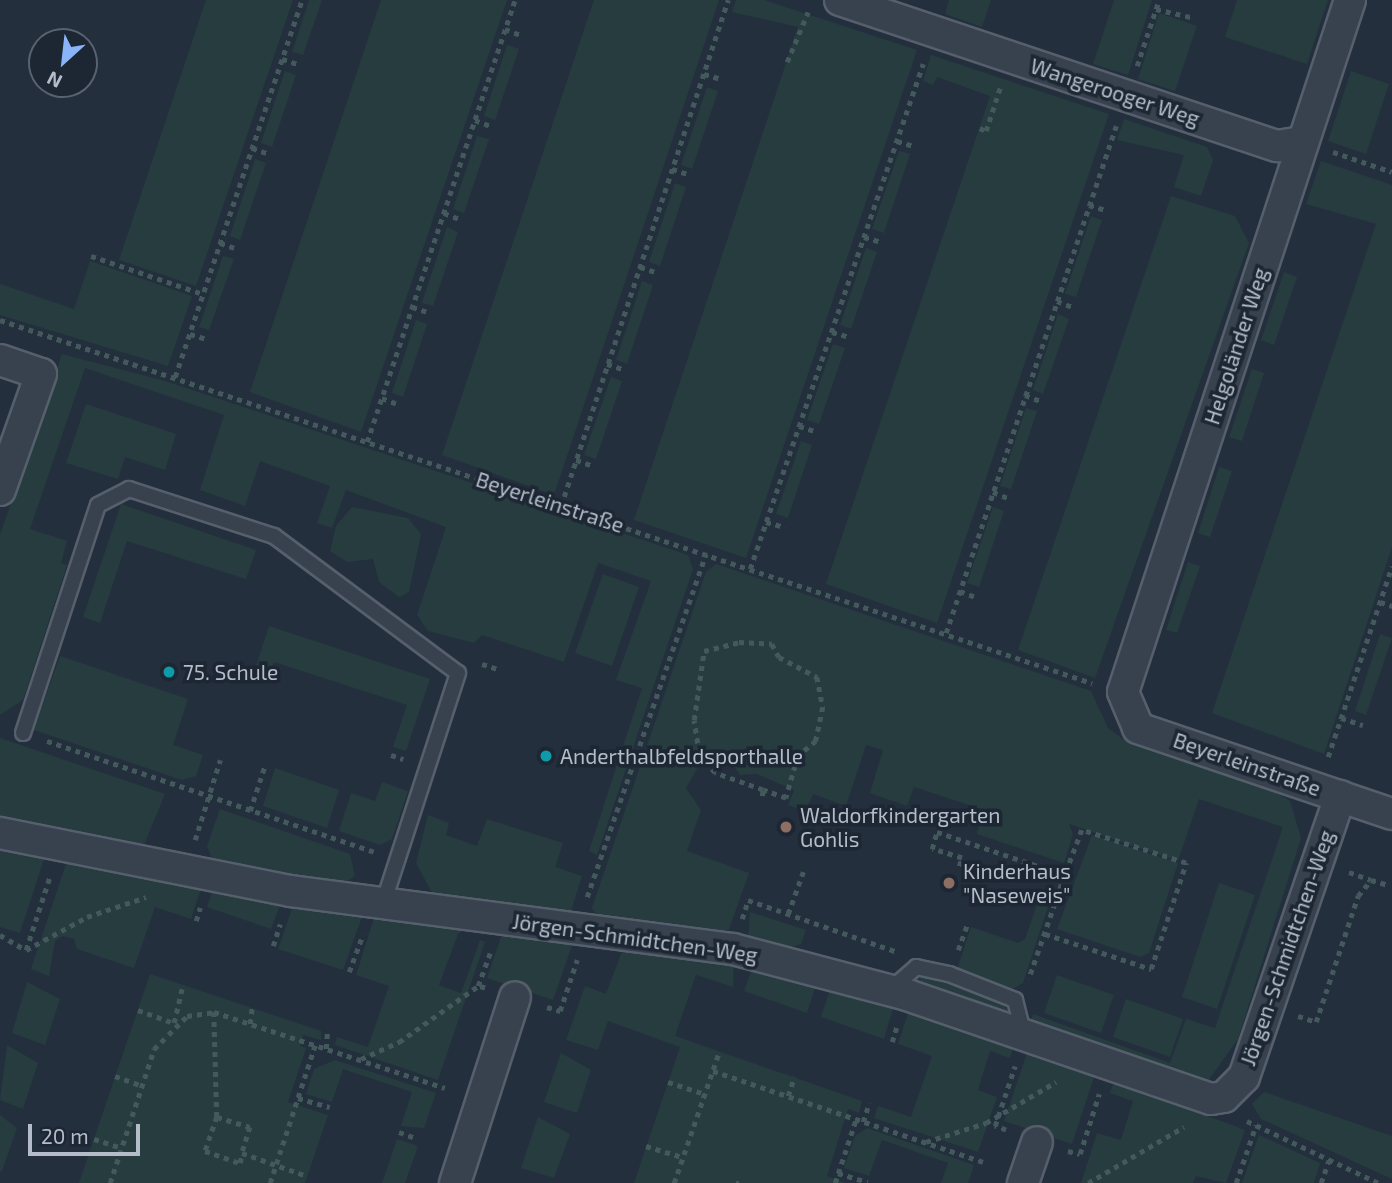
<!DOCTYPE html>
<html>
<head>
<meta charset="utf-8">
<style>
	body { margin:0 }
	#map { position:relative; width:1392px; height:1183px; overflow:hidden; background:#242f3e; font-family:"Exo 2",sans-serif }
	div>[style] { position:absolute }
	.green>* { inset:0; background:#263c3f }
	.path>* { height:4.5px; margin-top:-2.25px; transform-origin:0; background:repeating-linear-gradient(90deg,#44595c 0 5px,transparent 0 10px) }
	.roads { filter:drop-shadow(2px 0 #565f6c) drop-shadow(-2px 0 #565f6c) drop-shadow(0 2px #565f6c) drop-shadow(0 -2px #565f6c) }
	.service>* { height:14px; margin:-7px; padding:0 7px; transform-origin:7px; border-radius:7px; background:#38414e }
	.minor>* { height:30px; margin:-15px; padding:0 15px; transform-origin:15px; border-radius:15px; background:#38414e }
	.dots>* { width:19px; height:19px; translate:-50% -50%; box-sizing:border-box; border:4px solid #1d2633; border-radius:50% }
	span { translate:-50% -50%; white-space:nowrap; text-align:center; line-height:1.15; -webkit-text-stroke:7px #1d2633; paint-order:stroke }
	.street-label { font-size:21px; color:#b4bcc9 }
	.poi-label { font-size:21px; color:#b4bcc9 }
	.left { translate:0 -50%; text-align:left }
	.north { position:absolute; left:28px; top:28px; width:70px; height:70px; box-sizing:border-box; background:#1d2633; border:2px solid #59626f; border-radius:50%; rotate:207deg; font-size:19px; font-weight:700; line-height:28px; text-align:center; color:#b4bcc9 }
	.north::after { content:''; display:block; margin:auto; width:24px; height:32px; background:#8ab4f8; clip-path:polygon(50% 0,100% 100%,50% 72%,0 100%) }
	.scale { position:absolute; left:28px; top:1124px; width:112px; height:32px; box-sizing:border-box; border:4px solid #b4bcc9; border-top:0; padding-left:9px; font-size:21px; line-height:24px; white-space:nowrap; color:#b4bcc9; -webkit-text-stroke:5px #1d2633; paint-order:stroke }
</style>
</head>
<body>
<div id="map">
	<div class="green">
		<div style="clip-path:polygon(206px 0,293px 0,196px 286px,119px 260px)"></div>
		<div style="clip-path:polygon(309px 0,322px 0,303px 55px,292px 52px)"></div>
		<div style="clip-path:polygon(381px 0,507px 0,361px 432px,250px 392px)"></div>
		<div style="clip-path:polygon(594px 0,719px 0,554px 495px,442px 455px)"></div>
		<div style="clip-path:polygon(736px 0,764px 0,917px 50px,746px 558px,634px 520px,798px 27px,732px 12px)"></div>
		<div style="clip-path:polygon(949px 0,991px 0,982px 27px,945px 14px)"></div>
		<div style="clip-path:polygon(1114px 0,1152px 0,1128px 75px,1093px 64px)"></div>
		<div style="clip-path:polygon(1237px 0,1328px 0,1307px 64px,1225px 37px)"></div>
		<div style="clip-path:polygon(1159px 13px,1197px 26px,1175px 91px,1138px 79px)"></div>
		<div style="clip-path:polygon(507px 45px,519px 49px,495px 120px,484px 116px)"></div>
		<div style="clip-path:polygon(931px 55px,1109px 114px,937px 623px,826px 584px,990px 96px,937px 77px,933px 85px,923px 81px)"></div>
		<div style="clip-path:polygon(285px 71px,296px 75px,272px 147px,261px 143px)"></div>
		<div style="clip-path:polygon(1351px 71px,1389px 84px,1366px 154px,1328px 141px)"></div>
		<div style="clip-path:polygon(707px 87px,718px 91px,692px 169px,681px 165px)"></div>
		<div style="clip-path:polygon(1124px 119px,1207px 147px,1213px 160px,1201px 196px,1174px 187px,1184px 155px,1117px 140px)"></div>
		<div style="clip-path:polygon(477px 136px,489px 139px,464px 213px,453px 209px)"></div>
		<div style="clip-path:polygon(899px 151px,910px 154px,884px 233px,872px 229px)"></div>
		<div style="clip-path:polygon(255px 159px,266px 163px,240px 240px,230px 236px)"></div>
		<div style="clip-path:polygon(1321px 161px,1392px 185px,1392px 547px,1324px 754px,1212px 713px,1376px 224px,1306px 204px)"></div>
		<div style="clip-path:polygon(675px 183px,686px 187px,660px 266px,649px 262px)"></div>
		<div style="clip-path:polygon(1171px 196px,1235px 216px,1249px 243px,1095px 678px,1018px 650px)"></div>
		<div style="clip-path:polygon(1091px 216px,1102px 220px,1076px 297px,1065px 294px)"></div>
		<div style="clip-path:polygon(447px 227px,458px 232px,433px 306px,422px 303px)"></div>
		<div style="clip-path:polygon(866px 248px,877px 252px,851px 329px,840px 325px)"></div>
		<div style="clip-path:polygon(223px 256px,234px 259px,209px 330px,199px 327px)"></div>
		<div style="clip-path:polygon(90px 261px,192px 296px,168px 366px,0 315px,0 284px,74px 309px)"></div>
		<div style="clip-path:polygon(1284px 272px,1297px 277px,1274px 345px,1261px 340px)"></div>
		<div style="clip-path:polygon(642px 281px,653px 285px,627px 364px,616px 360px)"></div>
		<div style="clip-path:polygon(1058px 314px,1069px 319px,1043px 394px,1033px 390px)"></div>
		<div style="clip-path:polygon(416px 320px,427px 324px,403px 397px,392px 393px)"></div>
		<div style="clip-path:polygon(833px 344px,845px 348px,819px 424px,807px 420px)"></div>
		<div style="clip-path:polygon(62px 354px,165px 381px,688px 555px,693px 569px,597px 855px,589px 851px,642px 688px,616px 680px,651px 581px,598px 563px,564px 662px,482px 635px,474px 643px,428px 631px,417px 615px,446px 527px,346px 490px,332px 528px,317px 523px,330px 486px,260px 461px,245px 506px,200px 490px,224px 415px,85px 368px,30px 529px,67px 541px,61px 563px,67px 565px,23px 700px,0 715px,0 535px)"></div>
		<div style="clip-path:polygon(1252px 369px,1264px 373px,1242px 441px,1229px 437px)"></div>
		<div style="clip-path:polygon(611px 377px,622px 381px,596px 459px,584px 455px)"></div>
		<div style="clip-path:polygon(86px 404px,176px 434px,165px 470px,125px 457px,118px 479px,66px 463px)"></div>
		<div style="clip-path:polygon(1026px 408px,1037px 411px,1011px 489px,1000px 486px)"></div>
		<div style="clip-path:polygon(801px 441px,812px 445px,788px 518px,776px 514px)"></div>
		<div style="clip-path:polygon(1219px 467px,1232px 471px,1210px 537px,1198px 533px)"></div>
		<div style="clip-path:polygon(121px 504px,256px 550px,246px 579px,127px 541px,100px 623px,83px 617px)"></div>
		<div style="clip-path:polygon(352px 507px,408px 518px,421px 534px,409px 592px,399px 597px,379px 582px,373px 559px,347px 562px,330px 551px,336px 526px)"></div>
		<div style="clip-path:polygon(993px 507px,1004px 511px,979px 587px,967px 583px)"></div>
		<div style="clip-path:polygon(1188px 562px,1200px 566px,1177px 633px,1166px 630px)"></div>
		<div style="clip-path:polygon(716px 564px,1091px 691px,1108px 728px,1124px 740px,1268px 788px,1290px 801px,1301px 838px,1238px 1039px,1205px 1085px,1029px 1026px,1033px 1014px,1170px 1063px,1186px 1019px,1215px 1028px,1283px 827px,1199px 799px,1178px 861px,1069px 824px,1073px 834px,1064px 863px,977px 834px,984px 810px,914px 787px,907px 806px,870px 793px,883px 750px,866px 745px,846px 806px,813px 794px,806px 811px,788px 805px,794px 790px,757px 774px,740px 775px,731px 761px,711px 759px,698px 745px,698px 767px,686px 788px,701px 810px,687px 851px,749px 873px,727px 935px,598px 916px,592px 908px,706px 572px)"></div>
		<div style="clip-path:polygon(603px 574px,639px 587px,612px 666px,575px 653px)"></div>
		<div style="clip-path:polygon(269px 626px,430px 679px,406px 751px,393px 747px,407px 705px,274px 662px,267px 683px,252px 678px)"></div>
		<div style="clip-path:polygon(1380px 634px,1392px 638px,1366px 715px,1355px 711px)"></div>
		<div style="clip-path:polygon(60px 656px,188px 699px,173px 745px,203px 755px,196px 776px,182px 780px,34px 730px)"></div>
		<div style="clip-path:polygon(0 738px,165px 794px,141px 852px,0 819px)"></div>
		<div style="clip-path:polygon(275px 768px,339px 790px,327px 828px,263px 806px)"></div>
		<div style="clip-path:polygon(382px 782px,408px 791px,392px 839px,380px 845px,339px 831px,351px 793px,375px 801px)"></div>
		<div style="clip-path:polygon(220px 809px,350px 854px,355px 876px,340px 886px,213px 861px,207px 846px)"></div>
		<div style="clip-path:polygon(428px 815px,449px 823px,446px 835px,477px 846px,487px 819px,563px 843px,555px 867px,582px 876px,570px 914px,447px 899px,431px 891px,416px 863px)"></div>
		<div style="clip-path:polygon(1092px 835px,1178px 863px,1149px 953px,1140px 957px,1057px 929px)"></div>
		<div style="clip-path:polygon(0 845px,45px 856px,20px 933px,0 927px)"></div>
		<div style="clip-path:polygon(67px 861px,134px 875px,201px 888px,191px 919px,155px 907px,134px 968px,77px 949px,74px 939px,63px 936px,55px 941px,49px 976px,31px 969px)"></div>
		<div style="clip-path:polygon(1219px 883px,1255px 895px,1217px 1009px,1182px 997px)"></div>
		<div style="clip-path:polygon(1043px 888px,1053px 892px,1023px 983px,1009px 991px,956px 973px,971px 927px,1018px 943px,1025px 939px)"></div>
		<div style="clip-path:polygon(212px 891px,281px 902px,271px 929px,207px 907px)"></div>
		<div style="clip-path:polygon(294px 903px,363px 914px,343px 970px,278px 949px)"></div>
		<div style="clip-path:polygon(750px 912px,806px 930px,801px 944px,785px 949px,748px 939px)"></div>
		<div style="clip-path:polygon(375px 915px,466px 928px,458px 934px,439px 985px,461px 993px,480px 940px,485px 942px,438px 1080px,335px 1045px,337px 1037px,368px 1047px,389px 986px,356px 975px)"></div>
		<div style="clip-path:polygon(503px 931px,574px 940px,553px 1000px,487px 978px)"></div>
		<div style="clip-path:polygon(624px 946px,734px 961px,733px 987px,696px 975px,675px 1036px,862px 1101px,859px 1113px,848px 1109px,827px 1176px,845px 1183px,634px 1183px,680px 1047px,608px 1021px,598px 1050px,566px 1040px,585px 986px,606px 994px)"></div>
		<div style="clip-path:polygon(753px 966px,817px 982px,807px 1013px,744px 991px)"></div>
		<div style="clip-path:polygon(150px 974px,321px 1031px,321px 1040px,303px 1035px,300px 1046px,306px 1048px,288px 1102px,328px 1115px,305px 1183px,79px 1183px)"></div>
		<div style="clip-path:polygon(925px 975px,1005px 1003px,1010px 1017px,912px 984px)"></div>
		<div style="clip-path:polygon(1057px 975px,1114px 995px,1101px 1033px,1044px 1013px)"></div>
		<div style="clip-path:polygon(27px 982px,60px 999px,45px 1045px,12px 1033px)"></div>
		<div style="clip-path:polygon(831px 986px,894px 1005px,884px 1039px,821px 1017px)"></div>
		<div style="clip-path:polygon(1126px 999px,1183px 1019px,1170px 1057px,1113px 1037px)"></div>
		<div style="clip-path:polygon(909px 1010px,1014px 1045px,1010px 1058px,990px 1051px,978px 1090px,997px 1097px,978px 1152px,874px 1118px,878px 1106px,911px 1117px,932px 1056px,898px 1044px)"></div>
		<div style="clip-path:polygon(7px 1045px,38px 1063px,23px 1109px,0 1100px)"></div>
		<div style="clip-path:polygon(1028px 1050px,1095px 1074px,1072px 1144px,1004px 1121px)"></div>
		<div style="clip-path:polygon(561px 1053px,591px 1070px,577px 1113px,544px 1102px)"></div>
		<div style="clip-path:polygon(335px 1060px,436px 1093px,424px 1128px,401px 1126px,412px 1092px,343px 1069px,332px 1102px,306px 1094px,314px 1069px)"></div>
		<div style="clip-path:polygon(1114px 1081px,1245px 1130px,1226px 1183px,1196px 1176px,1193px 1183px,1081px 1183px,1097px 1133px,1121px 1140px,1133px 1101px,1110px 1093px)"></div>
		<div style="clip-path:polygon(1264px 1092px,1392px 1136px,1392px 1179px,1261px 1119px,1252px 1104px)"></div>
		<div style="clip-path:polygon(0 1115px,17px 1128px,2px 1171px,0 1171px)"></div>
		<div style="clip-path:polygon(538px 1117px,570px 1134px,554px 1178px,521px 1168px)"></div>
		<div style="clip-path:polygon(867px 1128px,974px 1165px,968px 1183px,941px 1183px,948px 1163px,882px 1140px,869px 1176px,844px 1168px,855px 1136px)"></div>
		<div style="clip-path:polygon(1259px 1135px,1320px 1163px,1314px 1183px,1242px 1183px)"></div>
		<div style="clip-path:polygon(397px 1139px,418px 1146px,405px 1183px,382px 1183px)"></div>
	</div>
	<div class="path">
		<div style="left:1156px;top:9px;width:37px;rotate:13deg"></div>
		<div style="left:505px;top:29px;width:19px;rotate:21deg"></div>
		<div style="left:282px;top:59px;width:19px;rotate:18deg"></div>
		<div style="left:787px;top:62px;width:54px;rotate:-67.2deg"></div>
		<div style="left:1137px;top:66px;width:70px;rotate:-71.6deg"></div>
		<div style="left:704px;top:74px;width:19px;rotate:16deg"></div>
		<div style="left:475px;top:120px;width:19px;rotate:21deg"></div>
		<div style="left:980px;top:128px;width:7px;rotate:27deg"></div>
		<div style="left:986px;top:131px;width:45px;rotate:-72deg"></div>
		<div style="left:897px;top:141px;width:17px;rotate:17deg"></div>
		<div style="left:252px;top:148px;width:18px;rotate:19deg"></div>
		<div style="left:1333px;top:152px;width:62px;rotate:18.7deg"></div>
		<div style="left:672px;top:169px;width:19px;rotate:18deg"></div>
		<div style="left:1089px;top:205px;width:17px;rotate:17deg"></div>
		<div style="left:444px;top:213px;width:19px;rotate:21deg"></div>
		<div style="left:864px;top:237px;width:18px;rotate:16deg"></div>
		<div style="left:220px;top:243px;width:18px;rotate:19deg"></div>
		<div style="left:91px;top:256px;width:118px;rotate:18.7deg"></div>
		<div style="left:640px;top:267px;width:19px;rotate:18deg"></div>
		<div style="left:1057px;top:301px;width:17px;rotate:21deg"></div>
		<div style="left:412px;top:307px;width:19px;rotate:18deg"></div>
		<div style="left:0;top:320px;width:1151px;rotate:18.39deg"></div>
		<div style="left:832px;top:332px;width:18px;rotate:16deg"></div>
		<div style="left:190px;top:334px;width:17px;rotate:17deg"></div>
		<div style="left:607px;top:364px;width:19px;rotate:18deg"></div>
		<div style="left:175px;top:377px;width:398px;rotate:-71.4deg"></div>
		<div style="left:1025px;top:395px;width:17px;rotate:21deg"></div>
		<div style="left:382px;top:398px;width:19px;rotate:21deg"></div>
		<div style="left:799px;top:426px;width:19px;rotate:18deg"></div>
		<div style="left:367px;top:442px;width:466px;rotate:-71.5deg"></div>
		<div style="left:576px;top:460px;width:18px;rotate:19deg"></div>
		<div style="left:993px;top:492px;width:16px;rotate:22deg"></div>
		<div style="left:561px;top:506px;width:533px;rotate:-71.74deg"></div>
		<div style="left:766px;top:522px;width:20px;rotate:15deg"></div>
		<div style="left:750px;top:569px;width:534px;rotate:-71.09deg"></div>
		<div style="left:960px;top:591px;width:17px;rotate:21deg"></div>
		<div style="left:1380px;top:602px;width:13px;rotate:18deg"></div>
		<div style="left:946px;top:633px;width:535px;rotate:-71.46deg"></div>
		<div style="left:482px;top:664px;width:16px;rotate:18deg"></div>
		<div style="left:1341px;top:718px;width:23px;rotate:18deg"></div>
		<div style="left:47px;top:741px;width:345px;rotate:18.7deg"></div>
		<div style="left:391px;top:755px;width:13px;rotate:18deg"></div>
		<div style="left:1328px;top:757px;width:201px;rotate:-71.5deg"></div>
		<div style="left:762px;top:796px;width:6px;rotate:-81deg"></div>
		<div style="left:763px;top:790px;width:51px;rotate:-160.5deg"></div>
		<div style="left:715px;top:773px;width:26px;rotate:-129deg"></div>
		<div style="left:699px;top:753px;width:33px;rotate:-99deg"></div>
		<div style="left:694px;top:720px;width:70px;rotate:-81.8deg"></div>
		<div style="left:704px;top:651px;width:36px;rotate:-14deg"></div>
		<div style="left:739px;top:642px;width:33px;rotate:3deg"></div>
		<div style="left:772px;top:644px;width:15px;rotate:62deg"></div>
		<div style="left:779px;top:657px;width:43px;rotate:27.8deg"></div>
		<div style="left:817px;top:677px;width:31px;rotate:79deg"></div>
		<div style="left:823px;top:707px;width:35px;rotate:102deg"></div>
		<div style="left:816px;top:741px;width:23px;rotate:140deg"></div>
		<div style="left:798px;top:756px;width:44px;rotate:105.9deg"></div>
		<div style="left:786px;top:798px;width:24px;rotate:-161deg"></div>
		<div style="left:250px;top:811px;width:48px;rotate:-71.9deg"></div>
		<div style="left:195px;top:840px;width:84px;rotate:-72.6deg"></div>
		<div style="left:959px;top:866px;width:9px;rotate:-69deg"></div>
		<div style="left:962px;top:858px;width:31px;rotate:-163deg"></div>
		<div style="left:932px;top:849px;width:18px;rotate:-74deg"></div>
		<div style="left:937px;top:832px;width:135px;rotate:18.6deg"></div>
		<div style="left:1065px;top:875px;width:110px;rotate:109.1deg"></div>
		<div style="left:1349px;top:872px;width:23px;rotate:20deg"></div>
		<div style="left:587px;top:897px;width:363px;rotate:-70.9deg"></div>
		<div style="left:788px;top:914px;width:45px;rotate:-70.3deg"></div>
		<div style="left:742px;top:919px;width:20px;rotate:-72deg"></div>
		<div style="left:748px;top:900px;width:158px;rotate:19.2deg"></div>
		<div style="left:196px;top:921px;width:14px;rotate:-73deg"></div>
		<div style="left:1045px;top:934px;width:112px;rotate:18.3deg"></div>
		<div style="left:1151px;top:969px;width:112px;rotate:-71.7deg"></div>
		<div style="left:1186px;top:863px;width:109px;rotate:-162.4deg"></div>
		<div style="left:1082px;top:830px;width:48px;rotate:110.7deg"></div>
		<div style="left:0;top:935px;width:30px;rotate:30deg"></div>
		<div style="left:26px;top:950px;width:78px;rotate:-72deg"></div>
		<div style="left:273px;top:946px;width:23px;rotate:-72deg"></div>
		<div style="left:26px;top:950px;width:69px;rotate:-28.4deg"></div>
		<div style="left:87px;top:917px;width:62px;rotate:-18.7deg"></div>
		<div style="left:958px;top:950px;width:27px;rotate:-70deg"></div>
		<div style="left:349px;top:972px;width:40px;rotate:-69.8deg"></div>
		<div style="left:485px;top:988px;width:7px;rotate:-164deg"></div>
		<div style="left:478px;top:986px;width:37px;rotate:-70deg"></div>
		<div style="left:547px;top:1007px;width:14px;rotate:17deg"></div>
		<div style="left:560px;top:1011px;width:54px;rotate:-71.6deg"></div>
		<div style="left:138px;top:1010px;width:38px;rotate:20deg"></div>
		<div style="left:174px;top:1023px;width:39px;rotate:-77deg"></div>
		<div style="left:214px;top:1012px;width:105px;rotate:88.4deg"></div>
		<div style="left:217px;top:1117px;width:34px;rotate:17deg"></div>
		<div style="left:250px;top:1127px;width:27px;rotate:107deg"></div>
		<div style="left:242px;top:1153px;width:69px;rotate:19.5deg"></div>
		<div style="left:1298px;top:1016px;width:19px;rotate:18deg"></div>
		<div style="left:1316px;top:1022px;width:133px;rotate:-71.6deg"></div>
		<div style="left:1358px;top:896px;width:21px;rotate:-51deg"></div>
		<div style="left:1371px;top:880px;width:19px;rotate:16deg"></div>
		<div style="left:250px;top:1024px;width:16px;rotate:-83deg"></div>
		<div style="left:892px;top:1042px;width:17px;rotate:-73deg"></div>
		<div style="left:326px;top:1049px;width:16px;rotate:-86deg"></div>
		<div style="left:361px;top:1059px;width:42px;rotate:-24.1deg"></div>
		<div style="left:399px;top:1042px;width:97px;rotate:-35.3deg"></div>
		<div style="left:713px;top:1071px;width:285px;rotate:18.6deg"></div>
		<div style="left:115px;top:1076px;width:29px;rotate:20deg"></div>
		<div style="left:668px;top:1082px;width:39px;rotate:18deg"></div>
		<div style="left:788px;top:1096px;width:20px;rotate:-72deg"></div>
		<div style="left:298px;top:1098px;width:33px;rotate:16deg"></div>
		<div style="left:217px;top:1117px;width:36px;rotate:109deg"></div>
		<div style="left:205px;top:1151px;width:37px;rotate:19deg"></div>
		<div style="left:240px;top:1163px;width:10px;rotate:-79deg"></div>
		<div style="left:1247px;top:1121px;width:146px;rotate:25.2deg"></div>
		<div style="left:863px;top:1122px;width:20px;rotate:-72deg"></div>
		<div style="left:1006px;top:1130px;width:12px;rotate:-160deg"></div>
		<div style="left:995px;top:1126px;width:63px;rotate:-71.6deg"></div>
		<div style="left:399px;top:1132px;width:15px;rotate:20deg"></div>
		<div style="left:94px;top:1139px;width:29px;rotate:18deg"></div>
		<div style="left:926px;top:1142px;width:63px;rotate:-17.6deg"></div>
		<div style="left:986px;top:1123px;width:81px;rotate:-30.4deg"></div>
		<div style="left:646px;top:1146px;width:39px;rotate:17deg"></div>
		<div style="left:1068px;top:1151px;width:12px;rotate:14deg"></div>
		<div style="left:1080px;top:1154px;width:63px;rotate:-72.4deg"></div>
		<div style="left:838px;top:1173px;width:31px;rotate:17deg"></div>
		<div style="left:110px;top:1183px;width:141px;rotate:-71.8deg"></div>
		<div style="left:154px;top:1049px;width:47px;rotate:-45deg"></div>
		<div style="left:187px;top:1016px;width:27px;rotate:-8deg"></div>
		<div style="left:214px;top:1012px;width:243px;rotate:18.2deg"></div>
		<div style="left:270px;top:1183px;width:145px;rotate:-71.9deg"></div>
		<div style="left:674px;top:1183px;width:139px;rotate:-71deg"></div>
		<div style="left:736px;top:1183px;width:3px"></div>
		<div style="left:835px;top:1183px;width:67px;rotate:-71.8deg"></div>
		<div style="left:1088px;top:1183px;width:111px;rotate:-30.3deg"></div>
		<div style="left:1236px;top:1183px;width:61px;rotate:-71deg"></div>
		<div style="left:1321px;top:1183px;width:24px;rotate:-71deg"></div>
	</div>
	<div class="roads">
		<div class="service">
			<div style="left:23px;top:733px;width:240px;rotate:-71.8deg"></div>
			<div style="left:98px;top:505px;width:35px;rotate:-27deg"></div>
			<div style="left:129px;top:489px;width:152px;rotate:18deg"></div>
			<div style="left:274px;top:536px;width:229px;rotate:36.7deg"></div>
			<div style="left:458px;top:673px;width:243px;rotate:108deg"></div>
			<div style="left:890px;top:990px;width:35px;rotate:-41deg"></div>
			<div style="left:916px;top:967px;width:34px;rotate:12deg"></div>
			<div style="left:949px;top:974px;width:71px;rotate:21.5deg"></div>
			<div style="left:1015px;top:1000px;width:36px;rotate:76deg"></div>
		</div>
		<div class="minor">
			<div style="left:840px;top:0;width:461px;rotate:18.5deg"></div>
			<div style="left:1277px;top:146px;width:25px;rotate:-9deg"></div>
			<div style="left:1350px;top:0;width:728px;rotate:108.16deg"></div>
			<div style="left:1123px;top:692px;width:39px;rotate:67deg"></div>
			<div style="left:1138px;top:728px;width:268px;rotate:18.7deg"></div>
			<div style="left:0;top:360px;width:43px;rotate:18.9deg"></div>
			<div style="left:41px;top:374px;width:123px;rotate:109.5deg"></div>
			<div style="left:0;top:833px;width:297px;rotate:11.3deg"></div>
			<div style="left:291px;top:891px;width:446px;rotate:7.5deg"></div>
			<div style="left:733px;top:949px;width:180px;rotate:14.8deg"></div>
			<div style="left:907px;top:995px;width:321px;rotate:18.9deg"></div>
			<div style="left:1211px;top:1099px;width:13px;rotate:-9deg"></div>
			<div style="left:1224px;top:1097px;width:28px;rotate:-45deg"></div>
			<div style="left:1244px;top:1077px;width:297px;rotate:-71.1deg"></div>
			<div style="left:455px;top:1183px;width:195px;rotate:-72.1deg"></div>
			<div style="left:1023px;top:1183px;width:43px;rotate:-71.1deg"></div>
		</div>
	</div>
	<div class="dots">
		<div style="left:169px;top:672px;background:#0f9aa8"></div>
		<div style="left:546px;top:756px;background:#0f9aa8"></div>
		<div style="left:786px;top:827px;background:#8d6e63"></div>
		<div style="left:949px;top:883px;background:#8d6e63"></div>
	</div>
	<div class="street-label">
		<span style="left:1115px;top:92px;rotate:18deg">Wangerooger Weg</span>
		<span style="left:1236px;top:346px;rotate:-72deg">Helgoländer Weg</span>
		<span style="left:550px;top:502px;rotate:18deg">Beyerleinstraße</span>
		<span style="left:1247px;top:764px;rotate:19deg">Beyerleinstraße</span>
		<span style="left:635px;top:938px;rotate:8deg">Jörgen-Schmidtchen-Weg</span>
		<span style="left:1287px;top:948px;rotate:-71deg">Jörgen-Schmidtchen-Weg</span>
	</div>
	<div class="poi-label">
		<span class="left" style="left:183px;top:672px">75. Schule</span>
		<span class="left" style="left:560px;top:756px">Anderthalbfeldsporthalle</span>
		<span class="left" style="left:800px;top:827px">Waldorfkindergarten<br>Gohlis</span>
		<span class="left" style="left:963px;top:883px">Kinderhaus<br>"Naseweis"</span>
	</div>
	<div class="north">N</div>
	<div class="scale">20 m</div>
</div>
</body>
</html>
